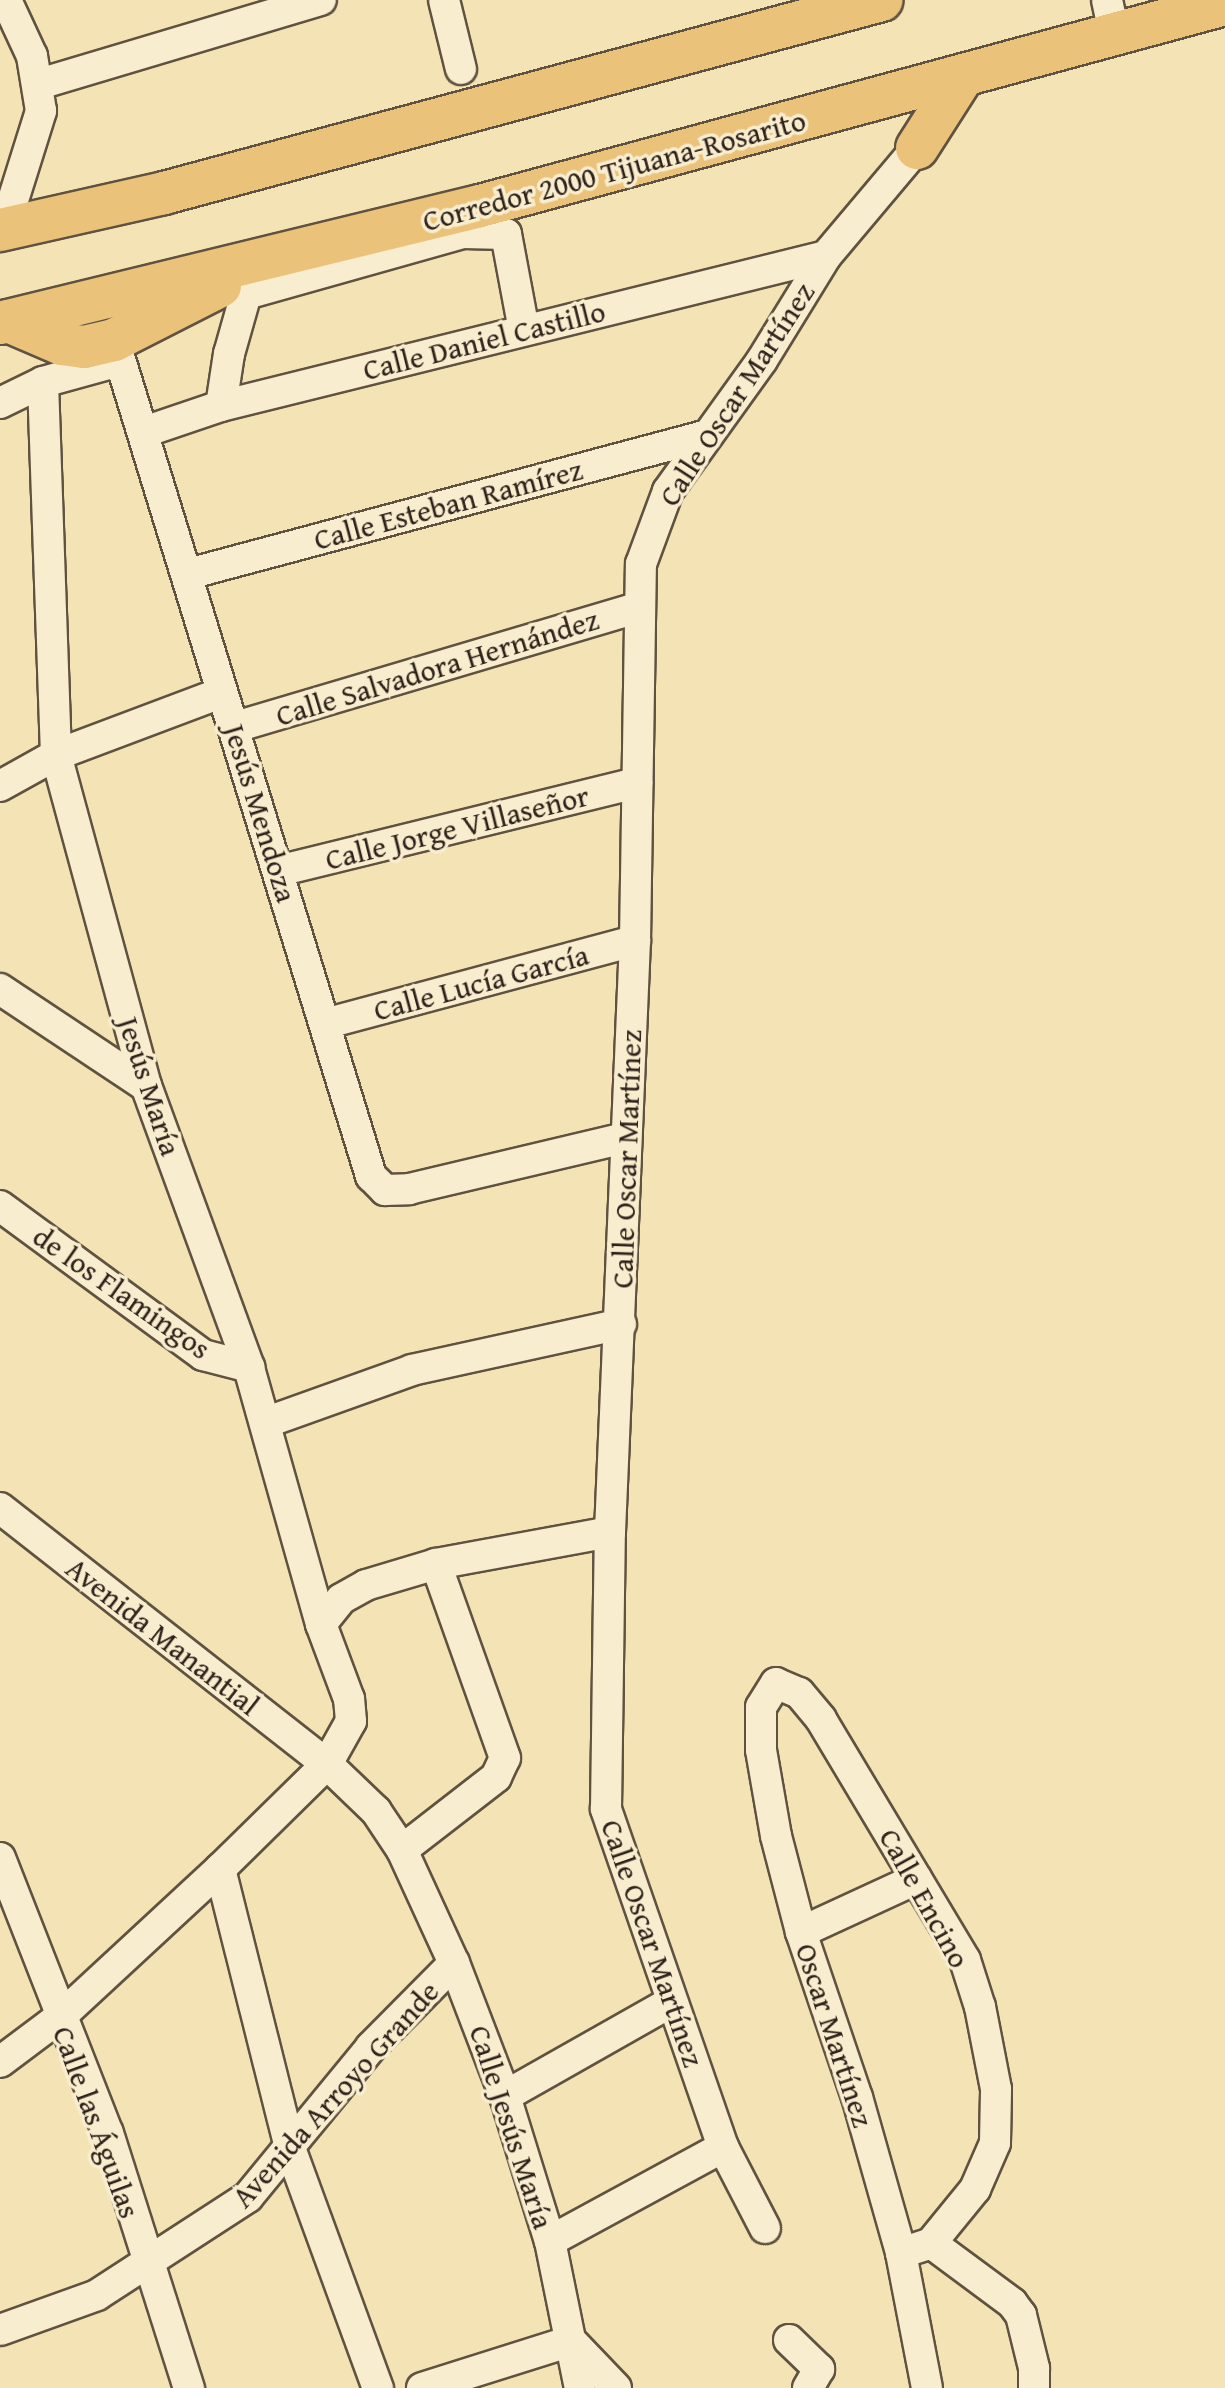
<!DOCTYPE html>
<html>
<head>
<meta charset="utf-8">
<style>
	body { margin:0 }
	#map { position:relative; width:1225px; height:2388px; overflow:hidden; background:#f4e3b4; font-family:"Gentium Book Plus",serif }
	div>[style] { position:absolute }
	.roads { filter:drop-shadow(2px 0 #605240) drop-shadow(-2px 0 #605240) drop-shadow(0 2px #605240) drop-shadow(0 -2px #605240) }
	.minor>* { height:30px; margin:-15px; padding:0 15px; transform-origin:15px; border-radius:15px; background:#f8edce }
	.highway>* { height:42px; margin:-21px; padding:0 21px; transform-origin:21px; border-radius:21px; background:#eac27a }
	span { translate:-50% -50%; white-space:nowrap; text-align:center; line-height:1.15; -webkit-text-stroke:7px #f8edce; paint-order:stroke }
	.street-label { font-size:30px; color:#2e211a }
</style>
</head>
<body>
<div id="map">
	<div class="roads">
		<div class="minor">
			<div style="left:444px;top:0;width:71px;rotate:76.2deg"></div>
			<div style="left:1107px;top:0;width:35px;rotate:78deg"></div>
			<div style="left:39px;top:84px;width:294px;rotate:-16.6deg"></div>
			<div style="left:4px;top:229px;width:124px;rotate:-72.6deg"></div>
			<div style="left:41px;top:111px;width:56px;rotate:-99.3deg"></div>
			<div style="left:32px;top:56px;width:62px;rotate:-114.9deg"></div>
			<div style="left:223px;top:285px;width:25px;rotate:21deg"></div>
			<div style="left:246px;top:294px;width:225px;rotate:-15.7deg"></div>
			<div style="left:463px;top:233px;width:43px;rotate:1.3deg"></div>
			<div style="left:506px;top:234px;width:98px;rotate:79.4deg"></div>
			<div style="left:114px;top:340px;width:875px;rotate:72.91deg"></div>
			<div style="left:371px;top:1176px;width:20px;rotate:45deg"></div>
			<div style="left:385px;top:1190px;width:24px;rotate:-2deg"></div>
			<div style="left:409px;top:1189px;width:221px;rotate:-13.3deg"></div>
			<div style="left:0;top:403px;width:48px;rotate:-26deg"></div>
			<div style="left:43px;top:382px;width:79px;rotate:-15.4deg"></div>
			<div style="left:221px;top:406px;width:53px;rotate:-81.3deg"></div>
			<div style="left:229px;top:354px;width:62px;rotate:-74.2deg"></div>
			<div style="left:144px;top:432px;width:81px;rotate:-18.7deg"></div>
			<div style="left:221px;top:406px;width:623px;rotate:-13.92deg"></div>
			<div style="left:188px;top:574px;width:538px;rotate:-14.97deg"></div>
			<div style="left:235px;top:727px;width:421px;rotate:-16.5deg"></div>
			<div style="left:0;top:786px;width:64px;rotate:-29deg"></div>
			<div style="left:56px;top:755px;width:176px;rotate:-20.6deg"></div>
			<div style="left:278px;top:871px;width:370px;rotate:-13.8deg"></div>
			<div style="left:0;top:989px;width:175px;rotate:33.6deg"></div>
			<div style="left:328px;top:1023px;width:318px;rotate:-15deg"></div>
			<div style="left:0;top:1206px;width:252px;rotate:36.3deg"></div>
			<div style="left:203px;top:1355px;width:48px;rotate:14.6deg"></div>
			<div style="left:267px;top:1422px;width:154px;rotate:-19.7deg"></div>
			<div style="left:412px;top:1370px;width:214px;rotate:-12.4deg"></div>
			<div style="left:0;top:1508px;width:415px;rotate:38.1deg"></div>
			<div style="left:327px;top:1764px;width:68px;rotate:43.8deg"></div>
			<div style="left:376px;top:1811px;width:47px;rotate:56.3deg"></div>
			<div style="left:402px;top:1850px;width:124px;rotate:65.3deg"></div>
			<div style="left:454px;top:1963px;width:142px;rotate:69deg"></div>
			<div style="left:505px;top:2096px;width:152px;rotate:72.8deg"></div>
			<div style="left:550px;top:2241px;width:150px;rotate:78.5deg"></div>
			<div style="left:321px;top:1624px;width:32px;rotate:-51deg"></div>
			<div style="left:341px;top:1599px;width:29px;rotate:-29deg"></div>
			<div style="left:366px;top:1585px;width:73px;rotate:-16.7deg"></div>
			<div style="left:436px;top:1564px;width:177px;rotate:-10.4deg"></div>
			<div style="left:402px;top:1850px;width:119px;rotate:-37.8deg"></div>
			<div style="left:496px;top:1777px;width:21px;rotate:-65deg"></div>
			<div style="left:505px;top:1758px;width:206px;rotate:-109.6deg"></div>
			<div style="left:0;top:1858px;width:295px;rotate:68.6deg"></div>
			<div style="left:108px;top:2133px;width:268px;rotate:72.4deg"></div>
			<div style="left:220px;top:1869px;width:288px;rotate:75.9deg"></div>
			<div style="left:290px;top:2148px;width:256px;rotate:69.9deg"></div>
			<div style="left:801px;top:1932px;width:127px;rotate:-24.7deg"></div>
			<div style="left:0;top:2062px;width:75px;rotate:-36.9deg"></div>
			<div style="left:60px;top:2017px;width:218px;rotate:-42.8deg"></div>
			<div style="left:220px;top:1869px;width:150px;rotate:-44.5deg"></div>
			<div style="left:327px;top:1764px;width:49px;rotate:-60.8deg"></div>
			<div style="left:351px;top:1721px;width:22px;rotate:-95deg"></div>
			<div style="left:349px;top:1699px;width:80px;rotate:-110.5deg"></div>
			<div style="left:321px;top:1624px;width:267px;rotate:-105.7deg"></div>
			<div style="left:249px;top:1367px;width:299px;rotate:-110.1deg"></div>
			<div style="left:146px;top:1086px;width:343px;rotate:-105.2deg"></div>
			<div style="left:56px;top:755px;width:373px;rotate:-92deg"></div>
			<div style="left:505px;top:2096px;width:191px;rotate:-29.5deg"></div>
			<div style="left:765px;top:2228px;width:91px;rotate:-117.4deg"></div>
			<div style="left:723px;top:2147px;width:358px;rotate:-109.1deg"></div>
			<div style="left:606px;top:1809px;width:277px;rotate:-89.2deg"></div>
			<div style="left:610px;top:1532px;width:592px;rotate:-87.58deg"></div>
			<div style="left:635px;top:941px;width:377px;rotate:-89.1deg"></div>
			<div style="left:641px;top:564px;width:78px;rotate:-69.7deg"></div>
			<div style="left:668px;top:491px;width:161px;rotate:-54.3deg"></div>
			<div style="left:762px;top:360px;width:122px;rotate:-58.4deg"></div>
			<div style="left:826px;top:256px;width:141px;rotate:-49.9deg"></div>
			<div style="left:550px;top:2241px;width:197px;rotate:-28.5deg"></div>
			<div style="left:931px;top:2243px;width:101px;rotate:36.5deg"></div>
			<div style="left:1012px;top:2303px;width:15px;rotate:53deg"></div>
			<div style="left:1021px;top:2315px;width:55px;rotate:76.2deg"></div>
			<div style="left:1034px;top:2368px;width:20px;rotate:90deg"></div>
			<div style="left:901px;top:2253px;width:32px;rotate:-18deg"></div>
			<div style="left:931px;top:2243px;width:70px;rotate:-50.8deg"></div>
			<div style="left:975px;top:2189px;width:50px;rotate:-66.5deg"></div>
			<div style="left:995px;top:2143px;width:54px;rotate:-88.9deg"></div>
			<div style="left:996px;top:2089px;width:84px;rotate:-101deg"></div>
			<div style="left:980px;top:2007px;width:49px;rotate:-107.7deg"></div>
			<div style="left:965px;top:1960px;width:281px;rotate:-120.9deg"></div>
			<div style="left:821px;top:1719px;width:34px;rotate:-130deg"></div>
			<div style="left:799px;top:1693px;width:25px;rotate:-157deg"></div>
			<div style="left:776px;top:1683px;width:28px;rotate:122deg"></div>
			<div style="left:761px;top:1707px;width:43px;rotate:90deg"></div>
			<div style="left:761px;top:1750px;width:87px;rotate:80.1deg"></div>
			<div style="left:776px;top:1836px;width:99px;rotate:75.4deg"></div>
			<div style="left:801px;top:1932px;width:174px;rotate:71.3deg"></div>
			<div style="left:857px;top:2097px;width:162px;rotate:74.2deg"></div>
			<div style="left:901px;top:2253px;width:137px;rotate:79.1deg"></div>
			<div style="left:0;top:2330px;width:103px;rotate:-19.8deg"></div>
			<div style="left:97px;top:2295px;width:180px;rotate:-33deg"></div>
			<div style="left:248px;top:2197px;width:194px;rotate:-50.6deg"></div>
			<div style="left:371px;top:2047px;width:118px;rotate:-45.3deg"></div>
			<div style="left:789px;top:2340px;width:42px;rotate:44deg"></div>
			<div style="left:819px;top:2369px;width:22px;rotate:120deg"></div>
			<div style="left:422px;top:2388px;width:156px;rotate:-17.5deg"></div>
			<div style="left:571px;top:2341px;width:65px;rotate:46.2deg"></div>
		</div>
		<div class="highway">
			<div style="left:917px;top:148px;width:82px;rotate:-57.5deg"></div>
			<div style="left:0;top:230px;width:168px;rotate:-12.7deg"></div>
			<div style="left:164px;top:193px;width:743px;rotate:-15.05deg"></div>
			<div style="left:8px;top:321px;width:59px;rotate:23.1deg"></div>
			<div style="left:62px;top:344px;width:22px;rotate:8deg"></div>
			<div style="left:84px;top:347px;width:31px;rotate:-13deg"></div>
			<div style="left:114px;top:340px;width:119px;rotate:-27deg"></div>
			<div style="left:0;top:323px;width:494px;rotate:-13.7deg"></div>
			<div style="left:480px;top:206px;width:772px;rotate:-15.17deg"></div>
		</div>
	</div>
	<div class="street-label">
		<span style="left:614px;top:170px;rotate:-15deg">Corredor 2000 Tijuana-Rosarito</span>
		<span style="left:484px;top:340px;rotate:-14deg">Calle Daniel Castillo</span>
		<span style="left:736px;top:394px;rotate:-57deg">Calle Oscar Martínez</span>
		<span style="left:448px;top:504px;rotate:-15deg">Calle Esteban Ramírez</span>
		<span style="left:437px;top:667px;rotate:-17deg">Calle Salvadora Hernández</span>
		<span style="left:261px;top:813px;rotate:73deg">Jesús Mendoza</span>
		<span style="left:457px;top:827px;rotate:-14deg">Calle Jorge Villaseñor</span>
		<span style="left:481px;top:982px;rotate:-15deg">Calle Lucía García</span>
		<span style="left:150px;top:1086px;rotate:72deg">Jesús María</span>
		<span style="left:626px;top:1159px;rotate:-88deg">Calle Oscar Martínez</span>
		<span style="left:122px;top:1292px;rotate:35deg">de los Flamingos</span>
		<span style="left:163px;top:1636px;rotate:38deg">Avenida Manantial</span>
		<span style="left:925px;top:1898px;rotate:61deg">Calle Encino</span>
		<span style="left:653px;top:1943px;rotate:71deg">Calle Oscar Martínez</span>
		<span style="left:835px;top:2035px;rotate:72deg">Oscar Martínez</span>
		<span style="left:335px;top:2094px;rotate:-48deg">Avenida Arroyo Grande</span>
		<span style="left:97px;top:2122px;rotate:70deg">Calle las Águilas</span>
		<span style="left:512px;top:2127px;rotate:72deg">Calle Jesús María</span>
	</div>
</div>
</body>
</html>
